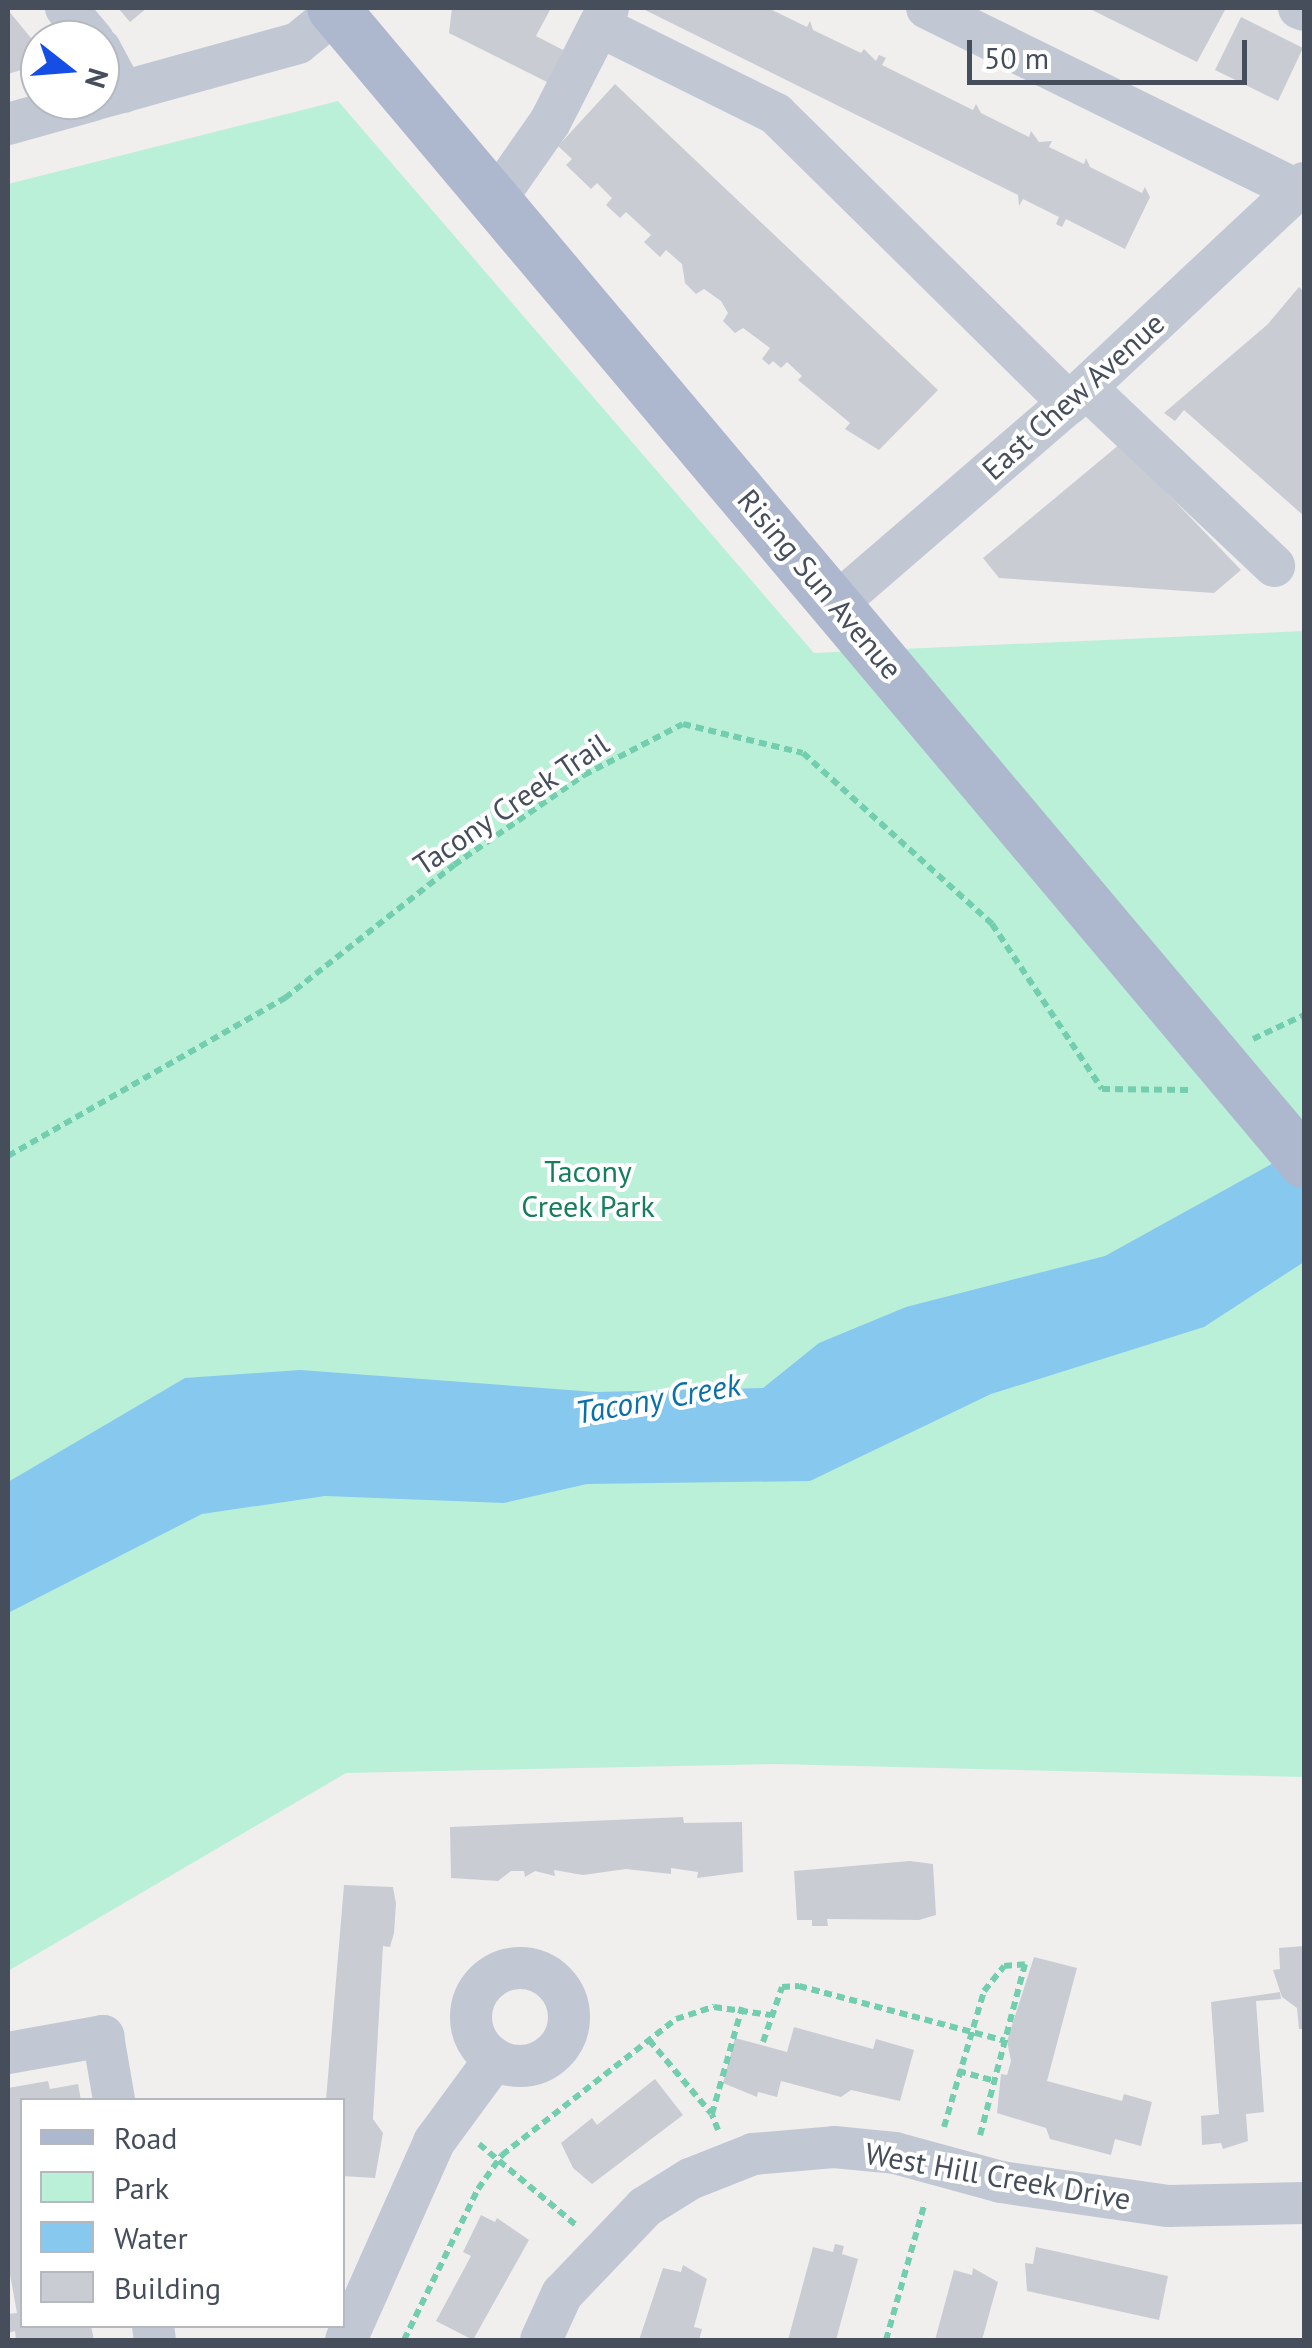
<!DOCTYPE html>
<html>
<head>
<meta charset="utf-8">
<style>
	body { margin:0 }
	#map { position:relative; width:1312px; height:2348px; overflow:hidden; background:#f1eeee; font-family:"PT Sans",sans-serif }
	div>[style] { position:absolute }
	.green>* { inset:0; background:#bbf0d8 }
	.water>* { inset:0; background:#87c8ee }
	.building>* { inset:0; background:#caccd4 }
	.path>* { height:6px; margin-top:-3px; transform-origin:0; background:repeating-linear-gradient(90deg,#73ceb0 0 8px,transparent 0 13px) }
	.minor>* { height:42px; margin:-21px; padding:0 21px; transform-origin:21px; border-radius:21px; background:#c1c8d4 }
	.minor>.ring { margin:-21px; padding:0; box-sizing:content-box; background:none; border:42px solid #c1c8d4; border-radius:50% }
	.major>* { height:52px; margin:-26px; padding:0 26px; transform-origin:26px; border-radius:26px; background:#adb8ce }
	span { translate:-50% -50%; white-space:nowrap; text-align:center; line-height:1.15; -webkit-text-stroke:8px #fff; paint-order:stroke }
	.street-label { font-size:30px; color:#464e5c }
	.park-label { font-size:30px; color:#157f5b }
	.water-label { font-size:32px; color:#0970ac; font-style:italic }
	.frame { position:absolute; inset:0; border:10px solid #464e5c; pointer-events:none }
	.legend { position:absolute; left:20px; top:2098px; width:325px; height:230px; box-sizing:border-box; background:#fff; border:2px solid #b5b8be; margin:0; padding:12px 18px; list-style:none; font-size:30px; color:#464e5c }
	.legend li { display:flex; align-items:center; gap:20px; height:50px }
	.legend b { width:50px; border:2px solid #b5b8be }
	.north { position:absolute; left:20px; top:20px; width:100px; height:100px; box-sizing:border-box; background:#fff; border:2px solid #b5b8be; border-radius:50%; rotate:107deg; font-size:28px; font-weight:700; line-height:40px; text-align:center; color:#464e5c }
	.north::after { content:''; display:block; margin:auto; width:35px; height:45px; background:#154ee4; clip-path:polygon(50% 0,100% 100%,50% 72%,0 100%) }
	.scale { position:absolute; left:967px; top:40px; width:280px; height:45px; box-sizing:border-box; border:5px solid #464e5c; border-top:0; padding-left:12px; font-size:30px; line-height:35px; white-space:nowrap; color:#464e5c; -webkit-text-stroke:8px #fff; paint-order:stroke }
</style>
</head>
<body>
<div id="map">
	<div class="green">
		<div style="clip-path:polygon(338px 101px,814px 653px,1304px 631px,1304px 1777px,775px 1764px,346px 1773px,8px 1971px,8px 184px)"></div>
	</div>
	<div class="water">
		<div style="clip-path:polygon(1304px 1146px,1304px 1262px,1204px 1327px,991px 1394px,810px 1481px,587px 1484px,504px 1503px,325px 1496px,202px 1514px,8px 1613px,8px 1482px,185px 1378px,300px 1370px,596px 1392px,763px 1388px,819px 1343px,906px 1307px,1105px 1256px)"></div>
	</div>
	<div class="building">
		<div style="clip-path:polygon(118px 8px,147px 8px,130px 22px)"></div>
		<div style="clip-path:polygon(452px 8px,551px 8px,536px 36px,569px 53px,553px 85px,449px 33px)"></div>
		<div style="clip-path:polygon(641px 8px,768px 8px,807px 27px,810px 21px,813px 30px,861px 53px,864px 49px,876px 61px,879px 55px,886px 58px,882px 65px,973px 110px,976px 104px,981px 113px,1029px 137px,1031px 131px,1039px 142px,1052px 141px,1049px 147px,1084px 164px,1086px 158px,1090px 167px,1142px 193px,1145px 187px,1150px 197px,1125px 249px,1066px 219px,1062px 227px,1056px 224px,1059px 217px,1023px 199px,1019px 206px,1018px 195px)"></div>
		<div style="clip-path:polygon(1088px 8px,1219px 8px,1225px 10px,1197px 62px)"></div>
		<div style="clip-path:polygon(8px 10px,40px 49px,21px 70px,8px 74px)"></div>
		<div style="clip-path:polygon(1241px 17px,1303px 48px,1278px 101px,1215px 70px)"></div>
		<div style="clip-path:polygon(615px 84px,938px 390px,879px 450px,845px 429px,850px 423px,798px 380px,802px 376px,787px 362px,781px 368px,773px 361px,769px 365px,762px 359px,770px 348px,743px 328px,735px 333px,723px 321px,728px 313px,721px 301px,704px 289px,696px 294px,685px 283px,682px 264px,666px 250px,660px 257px,644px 242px,651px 235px,626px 212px,620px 218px,606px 205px,612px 198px,597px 183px,591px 189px,566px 165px,572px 159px,558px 146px)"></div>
		<div style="clip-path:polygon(1299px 287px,1304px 292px,1304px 516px,1184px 410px,1175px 421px,1164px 413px,1268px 324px)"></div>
		<div style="clip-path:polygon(1120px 444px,1241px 570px,1214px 593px,999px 578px,983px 558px)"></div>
		<div style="clip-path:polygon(683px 1817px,684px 1823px,742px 1822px,743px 1872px,697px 1878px,698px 1872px,671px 1868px,671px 1874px,626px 1869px,583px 1875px,554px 1870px,555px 1876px,535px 1871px,525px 1877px,524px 1871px,511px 1871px,498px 1881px,451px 1878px,450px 1827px)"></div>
		<div style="clip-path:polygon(910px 1861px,933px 1864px,936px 1915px,919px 1920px,827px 1919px,828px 1926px,812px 1926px,812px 1920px,797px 1920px,794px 1871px)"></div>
		<div style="clip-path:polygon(344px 1885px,393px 1887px,396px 1904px,394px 1933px,390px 1947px,383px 1946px,373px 2119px,383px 2133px,375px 2178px,342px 2176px,342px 2100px,326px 2100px)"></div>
		<div style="clip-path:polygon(1304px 1946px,1304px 2029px,1299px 2029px,1297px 2008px,1282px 1997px,1273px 1970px,1280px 1969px,1279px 1948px)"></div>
		<div style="clip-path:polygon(1034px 1957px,1077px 1968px,1047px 2081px,1122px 2101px,1124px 2094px,1152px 2102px,1141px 2146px,1115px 2139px,1111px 2155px,1050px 2139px,1046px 2128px,997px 2113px,1001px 2074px,1007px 2075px,1011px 2061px,1007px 2041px)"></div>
		<div style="clip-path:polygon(1280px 1992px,1281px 1999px,1256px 2001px,1264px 2112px,1246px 2114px,1248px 2141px,1223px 2149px,1221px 2143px,1202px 2145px,1201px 2116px,1219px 2114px,1211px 2002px)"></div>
		<div style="clip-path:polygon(794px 2027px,873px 2049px,876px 2039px,914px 2050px,900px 2101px,851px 2090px,841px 2097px,781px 2081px,777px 2097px,758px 2092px,757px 2097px,723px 2083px,735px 2038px,787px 2052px)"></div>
		<div style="clip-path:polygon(655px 2079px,683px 2115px,592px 2184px,573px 2168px,561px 2143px,592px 2118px,597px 2125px)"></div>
		<div style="clip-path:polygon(48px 2081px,50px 2089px,78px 2084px,81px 2100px,22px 2100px,22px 2326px,91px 2326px,94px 2340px,16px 2340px,15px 2331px,8px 2333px,8px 2314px,17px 2313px,8px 2263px,8px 2088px)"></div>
		<div style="clip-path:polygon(481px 2215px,495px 2222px,497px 2218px,529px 2240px,473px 2340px,436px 2321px,471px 2256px,463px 2252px)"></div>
		<div style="clip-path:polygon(835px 2244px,844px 2246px,842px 2254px,858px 2259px,836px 2340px,788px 2340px,813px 2247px,833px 2252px)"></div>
		<div style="clip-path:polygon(1036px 2247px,1168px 2276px,1159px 2320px,1027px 2291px,1025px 2263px,1033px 2264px)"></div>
		<div style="clip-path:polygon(683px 2265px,707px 2279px,694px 2327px,702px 2329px,699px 2340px,639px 2340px,663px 2268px,681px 2272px)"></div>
		<div style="clip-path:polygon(973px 2268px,998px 2282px,982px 2340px,935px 2340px,954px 2270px,972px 2275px)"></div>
	</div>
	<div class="path">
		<div style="left:1253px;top:1039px;width:56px;rotate:-25.2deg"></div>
		<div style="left:8px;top:1156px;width:319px;rotate:-29.7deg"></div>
		<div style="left:285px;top:998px;width:215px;rotate:-38.2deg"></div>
		<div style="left:454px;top:865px;width:158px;rotate:-34.7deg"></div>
		<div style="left:584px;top:775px;width:111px;rotate:-27.3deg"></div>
		<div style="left:683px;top:724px;width:123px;rotate:13.6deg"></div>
		<div style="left:803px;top:753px;width:255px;rotate:42.1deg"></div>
		<div style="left:992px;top:924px;width:198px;rotate:56.3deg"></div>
		<div style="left:1102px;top:1089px;width:87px;rotate:0.7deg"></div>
		<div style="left:649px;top:2040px;width:96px;rotate:49.7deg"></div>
		<div style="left:763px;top:2042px;width:58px;rotate:-70.9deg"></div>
		<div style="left:782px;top:1987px;width:17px;rotate:-3deg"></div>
		<div style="left:799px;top:1986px;width:213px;rotate:14.9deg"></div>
		<div style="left:958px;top:2071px;width:38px;rotate:15deg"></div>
		<div style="left:944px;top:2127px;width:142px;rotate:-73.6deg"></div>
		<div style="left:984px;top:1991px;width:32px;rotate:-51deg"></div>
		<div style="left:1004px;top:1966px;width:21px;rotate:-5deg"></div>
		<div style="left:1025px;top:1964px;width:177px;rotate:104.7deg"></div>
		<div style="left:718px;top:2130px;width:17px;rotate:-111deg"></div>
		<div style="left:712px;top:2114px;width:111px;rotate:-74.3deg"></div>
		<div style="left:479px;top:2144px;width:128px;rotate:39.9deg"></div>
		<div style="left:404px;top:2340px;width:168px;rotate:-63.9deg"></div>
		<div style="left:478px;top:2189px;width:42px;rotate:-54.8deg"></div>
		<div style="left:502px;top:2155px;width:221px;rotate:-38deg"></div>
		<div style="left:676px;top:2019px;width:40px;rotate:-18deg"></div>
		<div style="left:714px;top:2007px;width:57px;rotate:8.1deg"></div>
		<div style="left:886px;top:2340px;width:143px;rotate:-74.2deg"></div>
	</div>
	<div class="minor">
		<div style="left:66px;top:8px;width:42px;rotate:49.8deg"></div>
		<div style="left:927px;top:8px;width:415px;rotate:26.2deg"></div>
		<div style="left:1299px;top:8px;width:5px;rotate:22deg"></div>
		<div style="left:599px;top:26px;width:198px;rotate:26.4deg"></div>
		<div style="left:776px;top:114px;width:412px;rotate:44.6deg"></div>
		<div style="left:100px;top:49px;width:49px;rotate:61.9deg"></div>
		<div style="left:100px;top:98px;width:205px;rotate:-15.5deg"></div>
		<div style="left:298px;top:43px;width:55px;rotate:-39.1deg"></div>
		<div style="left:8px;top:124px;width:89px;rotate:-15.6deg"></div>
		<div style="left:496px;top:199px;width:94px;rotate:-55deg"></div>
		<div style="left:550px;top:122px;width:128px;rotate:-63deg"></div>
		<div style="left:1086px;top:388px;width:259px;rotate:43.4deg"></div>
		<div style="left:837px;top:603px;width:306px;rotate:-40.8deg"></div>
		<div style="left:1069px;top:403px;width:322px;rotate:-43.1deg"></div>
		<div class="ring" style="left:471px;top:1968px;width:56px;height:56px"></div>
		<div style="left:8px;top:2053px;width:97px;rotate:-10.1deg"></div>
		<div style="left:103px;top:2036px;width:65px;rotate:80.2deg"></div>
		<div style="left:153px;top:2326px;width:14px;rotate:82deg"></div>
		<div style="left:346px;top:2340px;width:217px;rotate:-66deg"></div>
		<div style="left:434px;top:2142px;width:103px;rotate:-53.7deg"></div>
		<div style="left:541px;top:2340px;width:51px;rotate:-65.5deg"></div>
		<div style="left:562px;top:2294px;width:120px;rotate:-46.3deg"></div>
		<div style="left:645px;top:2207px;width:53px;rotate:-31.9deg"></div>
		<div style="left:690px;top:2179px;width:68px;rotate:-21.6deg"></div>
		<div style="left:753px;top:2154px;width:81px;rotate:-4.9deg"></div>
		<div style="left:834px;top:2147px;width:61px;rotate:5.6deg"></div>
		<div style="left:895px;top:2153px;width:110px;rotate:15.3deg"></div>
		<div style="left:1001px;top:2182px;width:169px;rotate:8.2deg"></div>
		<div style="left:1168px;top:2206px;width:136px;rotate:-1.3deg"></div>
	</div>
	<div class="major">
		<div style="left:333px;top:8px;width:1508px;rotate:49.92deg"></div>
	</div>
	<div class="street-label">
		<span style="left:1073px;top:396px;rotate:-42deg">East Chew Avenue</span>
		<span style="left:820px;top:584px;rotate:50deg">Rising Sun Avenue</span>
		<span style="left:511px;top:804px;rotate:-34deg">Tacony Creek Trail</span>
		<span style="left:998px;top:2176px;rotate:10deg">West Hill Creek Drive</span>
	</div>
	<div class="park-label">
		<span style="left:588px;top:1188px">Tacony<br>Creek Park</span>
	</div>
	<div class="water-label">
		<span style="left:658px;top:1398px;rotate:-10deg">Tacony Creek</span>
	</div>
	<div class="frame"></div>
	<ul class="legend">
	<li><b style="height:12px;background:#adb8ce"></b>Road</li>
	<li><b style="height:28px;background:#bbf0d8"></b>Park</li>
	<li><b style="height:28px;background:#87c8ee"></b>Water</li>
	<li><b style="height:28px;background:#caccd4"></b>Building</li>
	</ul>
	<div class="north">N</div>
	<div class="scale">50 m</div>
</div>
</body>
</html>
